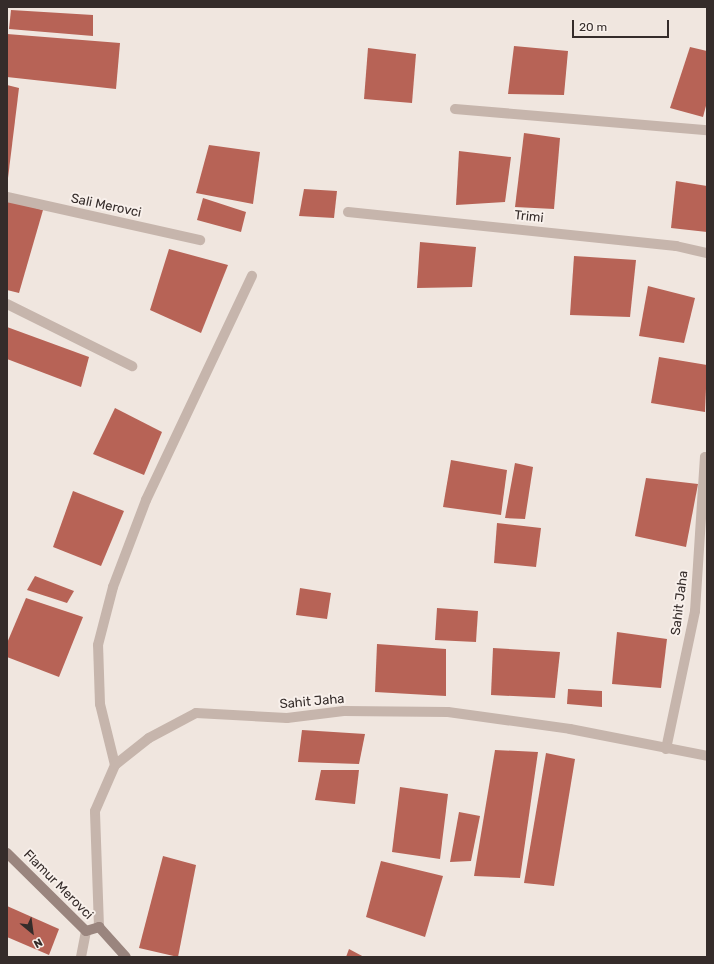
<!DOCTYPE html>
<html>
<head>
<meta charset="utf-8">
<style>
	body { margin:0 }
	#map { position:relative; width:714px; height:964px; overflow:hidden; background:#f0e6df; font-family:Rubik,sans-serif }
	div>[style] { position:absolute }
	.building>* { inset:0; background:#b76356 }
	.street>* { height:10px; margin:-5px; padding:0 5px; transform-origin:5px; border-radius:5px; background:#c6b5ac }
	.secondary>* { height:10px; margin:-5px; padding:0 5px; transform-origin:5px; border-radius:5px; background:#9a857e }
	span { translate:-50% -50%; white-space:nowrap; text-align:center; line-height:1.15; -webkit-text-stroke:4px #f8f0eb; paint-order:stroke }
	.street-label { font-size:13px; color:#352c2a }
	.frame { position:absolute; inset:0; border:8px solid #352c2a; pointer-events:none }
	.north { position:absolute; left:12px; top:912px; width:40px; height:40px; -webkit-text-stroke:3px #f8f0eb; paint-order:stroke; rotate:151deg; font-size:11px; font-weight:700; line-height:16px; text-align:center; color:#352c2a }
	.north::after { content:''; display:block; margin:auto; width:14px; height:18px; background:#352c2a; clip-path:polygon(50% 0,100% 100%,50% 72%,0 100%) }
	.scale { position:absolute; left:572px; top:20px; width:97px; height:18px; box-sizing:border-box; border:2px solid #352c2a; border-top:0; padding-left:5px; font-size:12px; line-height:14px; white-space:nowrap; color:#352c2a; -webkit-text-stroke:3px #f8f0eb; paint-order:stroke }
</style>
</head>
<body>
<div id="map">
	<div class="building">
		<div style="clip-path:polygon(11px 10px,93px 15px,93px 36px,9px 29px)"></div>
		<div style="clip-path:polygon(7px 34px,120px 43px,116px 89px,7px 77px)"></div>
		<div style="clip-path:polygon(514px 46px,568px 51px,564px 95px,508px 94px)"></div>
		<div style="clip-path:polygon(690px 47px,707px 51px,707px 102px,703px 117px,670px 108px)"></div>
		<div style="clip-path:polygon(368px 48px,416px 54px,412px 103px,364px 99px)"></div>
		<div style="clip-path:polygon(7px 85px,19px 88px,8px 178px,7px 178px)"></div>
		<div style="clip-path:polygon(524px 133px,560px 138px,554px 209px,515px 207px)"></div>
		<div style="clip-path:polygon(209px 145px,260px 152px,253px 204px,196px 193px)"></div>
		<div style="clip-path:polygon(459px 151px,511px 157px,505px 202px,456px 205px)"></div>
		<div style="clip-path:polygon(676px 181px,707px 186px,707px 232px,671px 228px)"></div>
		<div style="clip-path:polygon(304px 189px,337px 191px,334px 218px,299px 216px)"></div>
		<div style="clip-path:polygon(203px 198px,246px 212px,241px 232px,197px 220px)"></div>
		<div style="clip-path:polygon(7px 200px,43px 210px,19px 293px,7px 290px)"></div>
		<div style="clip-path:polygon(420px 242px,476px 247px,472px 287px,417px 288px)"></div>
		<div style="clip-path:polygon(169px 249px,228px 265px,201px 333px,150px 310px)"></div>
		<div style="clip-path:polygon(574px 256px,636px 260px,630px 317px,570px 315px)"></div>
		<div style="clip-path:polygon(648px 286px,695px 298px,684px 343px,639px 336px)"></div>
		<div style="clip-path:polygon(7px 327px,89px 357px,81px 387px,7px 359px)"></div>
		<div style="clip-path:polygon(659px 357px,707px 365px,705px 412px,651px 403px)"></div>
		<div style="clip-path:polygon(115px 408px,162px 432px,144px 475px,93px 454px)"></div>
		<div style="clip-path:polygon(451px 460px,507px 470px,501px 515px,443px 507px)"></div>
		<div style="clip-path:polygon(515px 463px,533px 467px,525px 519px,505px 518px)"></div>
		<div style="clip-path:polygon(646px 478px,698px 484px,686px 547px,635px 536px)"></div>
		<div style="clip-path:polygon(73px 491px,124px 511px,101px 566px,53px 547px)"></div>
		<div style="clip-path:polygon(497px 523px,541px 528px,536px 567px,494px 563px)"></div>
		<div style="clip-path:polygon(35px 576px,74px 591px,67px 603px,27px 590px)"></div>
		<div style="clip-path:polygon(300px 588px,331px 593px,327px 619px,296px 615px)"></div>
		<div style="clip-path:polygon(26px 598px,83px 617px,59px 677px,7px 657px,7px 643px)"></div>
		<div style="clip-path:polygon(437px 608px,478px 611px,476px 642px,435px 640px)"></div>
		<div style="clip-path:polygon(617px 632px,667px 639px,661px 688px,612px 684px)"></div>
		<div style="clip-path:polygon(377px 644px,446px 649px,446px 696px,375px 692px)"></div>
		<div style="clip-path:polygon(493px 648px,560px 652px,555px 698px,491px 695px)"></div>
		<div style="clip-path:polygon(568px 689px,602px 691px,602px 707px,567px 704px)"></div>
		<div style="clip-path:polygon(302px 730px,365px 734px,359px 764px,298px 762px)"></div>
		<div style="clip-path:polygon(495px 750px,538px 752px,520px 878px,474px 876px)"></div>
		<div style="clip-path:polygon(546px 753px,575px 759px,554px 886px,524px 883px)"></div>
		<div style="clip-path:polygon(321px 770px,359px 770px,355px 804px,315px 800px)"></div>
		<div style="clip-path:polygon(400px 787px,448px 794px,440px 859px,392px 852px)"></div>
		<div style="clip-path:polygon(459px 812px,480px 816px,471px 861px,450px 862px)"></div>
		<div style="clip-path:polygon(163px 856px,196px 865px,178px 957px,139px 948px)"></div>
		<div style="clip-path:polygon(381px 861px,443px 876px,425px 937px,366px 917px)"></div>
		<div style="clip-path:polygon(7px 906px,59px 929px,49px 955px,7px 937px)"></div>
		<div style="clip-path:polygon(349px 949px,364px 957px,346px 957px)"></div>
	</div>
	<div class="street">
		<div style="left:455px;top:109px;width:253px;rotate:4.8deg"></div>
		<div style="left:7px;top:197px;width:198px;rotate:12.6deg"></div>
		<div style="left:348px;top:212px;width:330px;rotate:5.9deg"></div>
		<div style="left:676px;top:246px;width:32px;rotate:13deg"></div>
		<div style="left:7px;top:304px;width:140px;rotate:26.4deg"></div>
		<div style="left:666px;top:749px;width:141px;rotate:-78.1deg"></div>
		<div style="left:695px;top:611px;width:154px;rotate:-86.3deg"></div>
		<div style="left:705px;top:457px;width:2px;rotate:27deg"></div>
		<div style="left:115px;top:765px;width:63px;rotate:-103.8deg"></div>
		<div style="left:100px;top:704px;width:59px;rotate:-91.9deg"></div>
		<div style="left:98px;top:645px;width:60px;rotate:-75.5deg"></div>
		<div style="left:113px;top:587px;width:93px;rotate:-69.2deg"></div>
		<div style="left:146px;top:500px;width:248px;rotate:-64.7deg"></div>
		<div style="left:99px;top:927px;width:116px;rotate:-92deg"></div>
		<div style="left:95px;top:811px;width:50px;rotate:-66.5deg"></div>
		<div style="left:115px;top:765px;width:43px;rotate:-38.5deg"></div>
		<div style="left:149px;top:738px;width:53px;rotate:-28deg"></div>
		<div style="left:196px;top:713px;width:91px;rotate:3.1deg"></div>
		<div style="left:287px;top:718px;width:57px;rotate:-7deg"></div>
		<div style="left:344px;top:711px;width:104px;rotate:0.6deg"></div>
		<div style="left:448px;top:712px;width:123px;rotate:7.9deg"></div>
		<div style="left:570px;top:729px;width:140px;rotate:11.1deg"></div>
		<div style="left:81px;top:957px;width:26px;rotate:-79deg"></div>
	</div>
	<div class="secondary">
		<div style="left:7px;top:853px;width:111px;rotate:44.6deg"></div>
		<div style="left:86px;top:931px;width:14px;rotate:-17deg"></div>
		<div style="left:99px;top:927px;width:40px;rotate:48deg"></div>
	</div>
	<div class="street-label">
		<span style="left:106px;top:206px;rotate:12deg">Sali Merovci</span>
		<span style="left:529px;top:217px;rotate:6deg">Trimi</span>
		<span style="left:680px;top:603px;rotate:-83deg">Sahit Jaha</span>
		<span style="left:312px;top:702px;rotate:-5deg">Sahit Jaha</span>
		<span style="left:58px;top:885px;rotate:45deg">Flamur Merovci</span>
	</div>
	<div class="frame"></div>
	<div class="north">N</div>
	<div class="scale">20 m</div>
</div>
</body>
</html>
